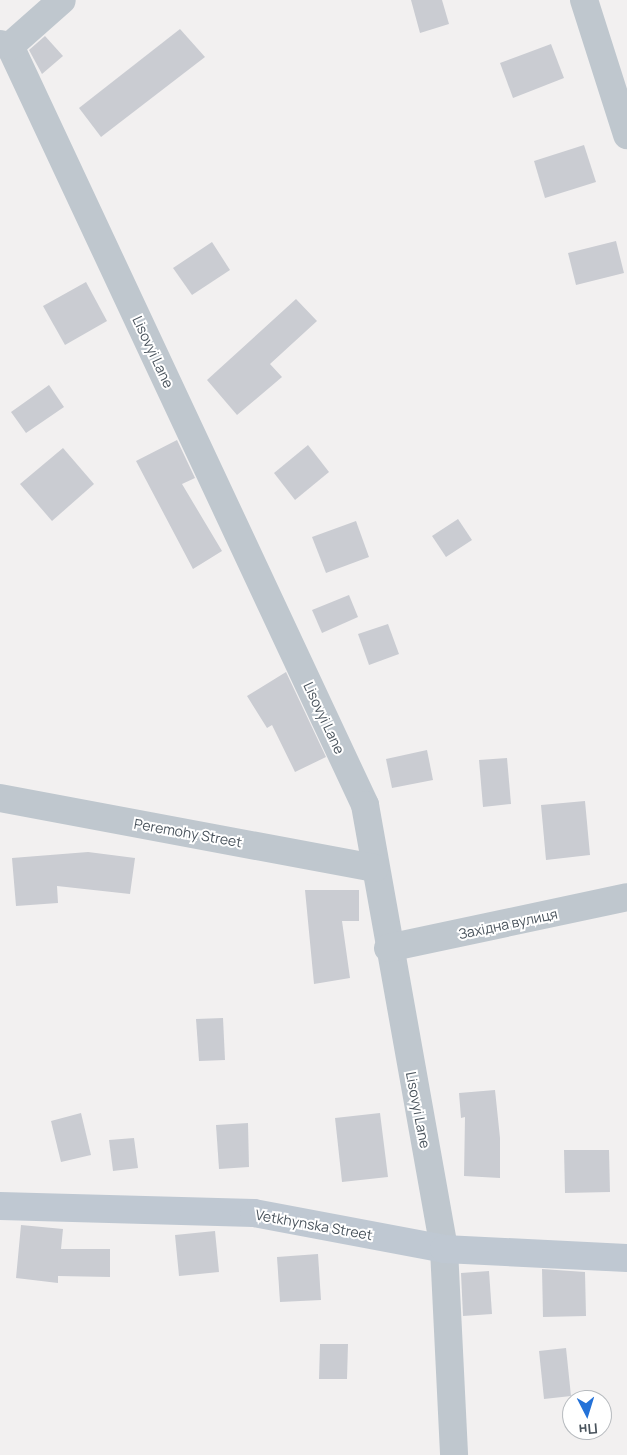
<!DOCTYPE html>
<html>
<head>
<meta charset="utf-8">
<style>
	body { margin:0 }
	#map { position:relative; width:627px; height:1455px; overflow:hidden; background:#f2f0f0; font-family:Manrope,sans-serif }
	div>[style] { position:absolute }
	.building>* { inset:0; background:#caccd2 }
	.minor>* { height:28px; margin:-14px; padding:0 14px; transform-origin:14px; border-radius:14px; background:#bfc7ce }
	.secondary>* { height:28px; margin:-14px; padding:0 14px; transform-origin:14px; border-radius:14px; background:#bfc8d2 }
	span { translate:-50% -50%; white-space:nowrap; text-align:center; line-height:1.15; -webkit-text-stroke:4px #fff; paint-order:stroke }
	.street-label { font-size:14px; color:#49535c }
	.north { position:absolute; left:562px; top:1390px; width:50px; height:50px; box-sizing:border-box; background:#fff; border:1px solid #b6babe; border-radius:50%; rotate:175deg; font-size:14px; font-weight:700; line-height:20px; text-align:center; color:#49535c }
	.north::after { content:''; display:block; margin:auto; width:18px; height:22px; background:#2472d8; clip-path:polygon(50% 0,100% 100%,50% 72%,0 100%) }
</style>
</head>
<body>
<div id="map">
	<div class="building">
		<div style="clip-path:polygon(411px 0,442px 0,449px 24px,420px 33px)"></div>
		<div style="clip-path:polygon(180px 29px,205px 57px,101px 137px,79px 108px)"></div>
		<div style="clip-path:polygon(45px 36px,63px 56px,42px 74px,29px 50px)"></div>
		<div style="clip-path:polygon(551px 44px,564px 78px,513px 98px,500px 63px)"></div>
		<div style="clip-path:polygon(584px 145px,596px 182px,545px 198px,534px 161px)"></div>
		<div style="clip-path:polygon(616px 241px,624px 273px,576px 285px,568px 253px)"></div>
		<div style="clip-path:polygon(212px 242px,230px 270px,192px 295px,173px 268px)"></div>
		<div style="clip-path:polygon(86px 282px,107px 321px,65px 345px,43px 306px)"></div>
		<div style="clip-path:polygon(296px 299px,317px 321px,270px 364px,282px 377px,237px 415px,207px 380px)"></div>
		<div style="clip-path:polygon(49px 385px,64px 407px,26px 433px,11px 412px)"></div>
		<div style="clip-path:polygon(177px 440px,195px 478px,182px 484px,222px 551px,193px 569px,136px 461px)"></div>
		<div style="clip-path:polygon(308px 445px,329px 472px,295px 500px,274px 473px)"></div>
		<div style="clip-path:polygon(63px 448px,94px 484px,52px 521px,20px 484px)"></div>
		<div style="clip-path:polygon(458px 519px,472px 540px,446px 557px,432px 536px)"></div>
		<div style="clip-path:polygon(356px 521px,369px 557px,326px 573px,312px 537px)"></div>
		<div style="clip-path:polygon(349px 595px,358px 617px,322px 633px,312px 610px)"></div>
		<div style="clip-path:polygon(388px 624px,399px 654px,369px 665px,358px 634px)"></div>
		<div style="clip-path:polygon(286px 672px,326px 757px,295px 772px,272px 725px,267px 728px,247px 696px)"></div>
		<div style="clip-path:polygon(427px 750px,433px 780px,392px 788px,386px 759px)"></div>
		<div style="clip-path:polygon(507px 758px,511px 804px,483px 807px,479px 760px)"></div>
		<div style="clip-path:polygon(585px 801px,590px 855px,546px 860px,541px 805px)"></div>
		<div style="clip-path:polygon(88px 852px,135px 858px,130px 894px,57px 886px,58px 903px,16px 906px,12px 858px)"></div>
		<div style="clip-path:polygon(305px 890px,359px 890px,359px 921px,342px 921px,350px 978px,314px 984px)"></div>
		<div style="clip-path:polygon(223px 1018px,225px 1060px,199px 1061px,196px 1019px)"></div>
		<div style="clip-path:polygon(495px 1090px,500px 1138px,500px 1178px,464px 1176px,465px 1117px,461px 1118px,459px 1093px)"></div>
		<div style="clip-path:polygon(81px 1113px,91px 1155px,61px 1162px,51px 1121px)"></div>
		<div style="clip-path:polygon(380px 1113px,388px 1177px,342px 1182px,335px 1118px)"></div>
		<div style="clip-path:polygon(248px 1123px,249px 1167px,219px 1169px,216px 1125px)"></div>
		<div style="clip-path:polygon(134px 1138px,138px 1168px,113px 1171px,109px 1140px)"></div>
		<div style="clip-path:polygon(564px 1150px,609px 1150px,610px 1192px,565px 1193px)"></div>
		<div style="clip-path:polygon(21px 1225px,63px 1229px,61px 1249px,110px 1249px,110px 1277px,58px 1276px,58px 1283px,16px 1278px)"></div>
		<div style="clip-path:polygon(215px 1231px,219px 1272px,179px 1276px,175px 1235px)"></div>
		<div style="clip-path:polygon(318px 1254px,321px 1300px,280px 1302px,277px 1257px)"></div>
		<div style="clip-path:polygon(542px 1269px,585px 1272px,586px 1316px,543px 1317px)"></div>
		<div style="clip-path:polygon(489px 1271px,492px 1314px,463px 1316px,461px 1273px)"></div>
		<div style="clip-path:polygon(320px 1344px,348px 1344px,347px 1379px,319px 1379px)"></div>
		<div style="clip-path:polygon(566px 1348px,571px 1396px,544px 1399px,539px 1351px)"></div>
	</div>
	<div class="minor">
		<div style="left:584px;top:0;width:142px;rotate:72.3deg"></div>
		<div style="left:0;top:44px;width:10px;rotate:11deg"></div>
		<div style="left:10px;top:46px;width:838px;rotate:64.93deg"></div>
		<div style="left:365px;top:805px;width:451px;rotate:79.9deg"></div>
		<div style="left:444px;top:1249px;width:206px;rotate:87.2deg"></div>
		<div style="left:10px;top:46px;width:69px;rotate:-41.5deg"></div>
		<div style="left:0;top:798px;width:381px;rotate:10.6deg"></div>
		<div style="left:388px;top:948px;width:244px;rotate:-12deg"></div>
	</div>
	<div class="secondary">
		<div style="left:0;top:1206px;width:254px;rotate:1.6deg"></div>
		<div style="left:254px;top:1213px;width:193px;rotate:10.7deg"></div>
		<div style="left:444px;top:1249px;width:183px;rotate:2.8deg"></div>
	</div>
	<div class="street-label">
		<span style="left:153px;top:352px;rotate:65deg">Lisovyi Lane</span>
		<span style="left:324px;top:718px;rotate:65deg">Lisovyi Lane</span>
		<span style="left:188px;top:833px;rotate:10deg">Peremohy Street</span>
		<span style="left:508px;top:924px;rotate:-12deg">Західна вулиця</span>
		<span style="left:418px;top:1110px;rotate:79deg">Lisovyi Lane</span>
		<span style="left:314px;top:1225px;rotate:10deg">Vetkhynska Street</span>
	</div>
	<div class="north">Пн</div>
</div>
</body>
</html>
